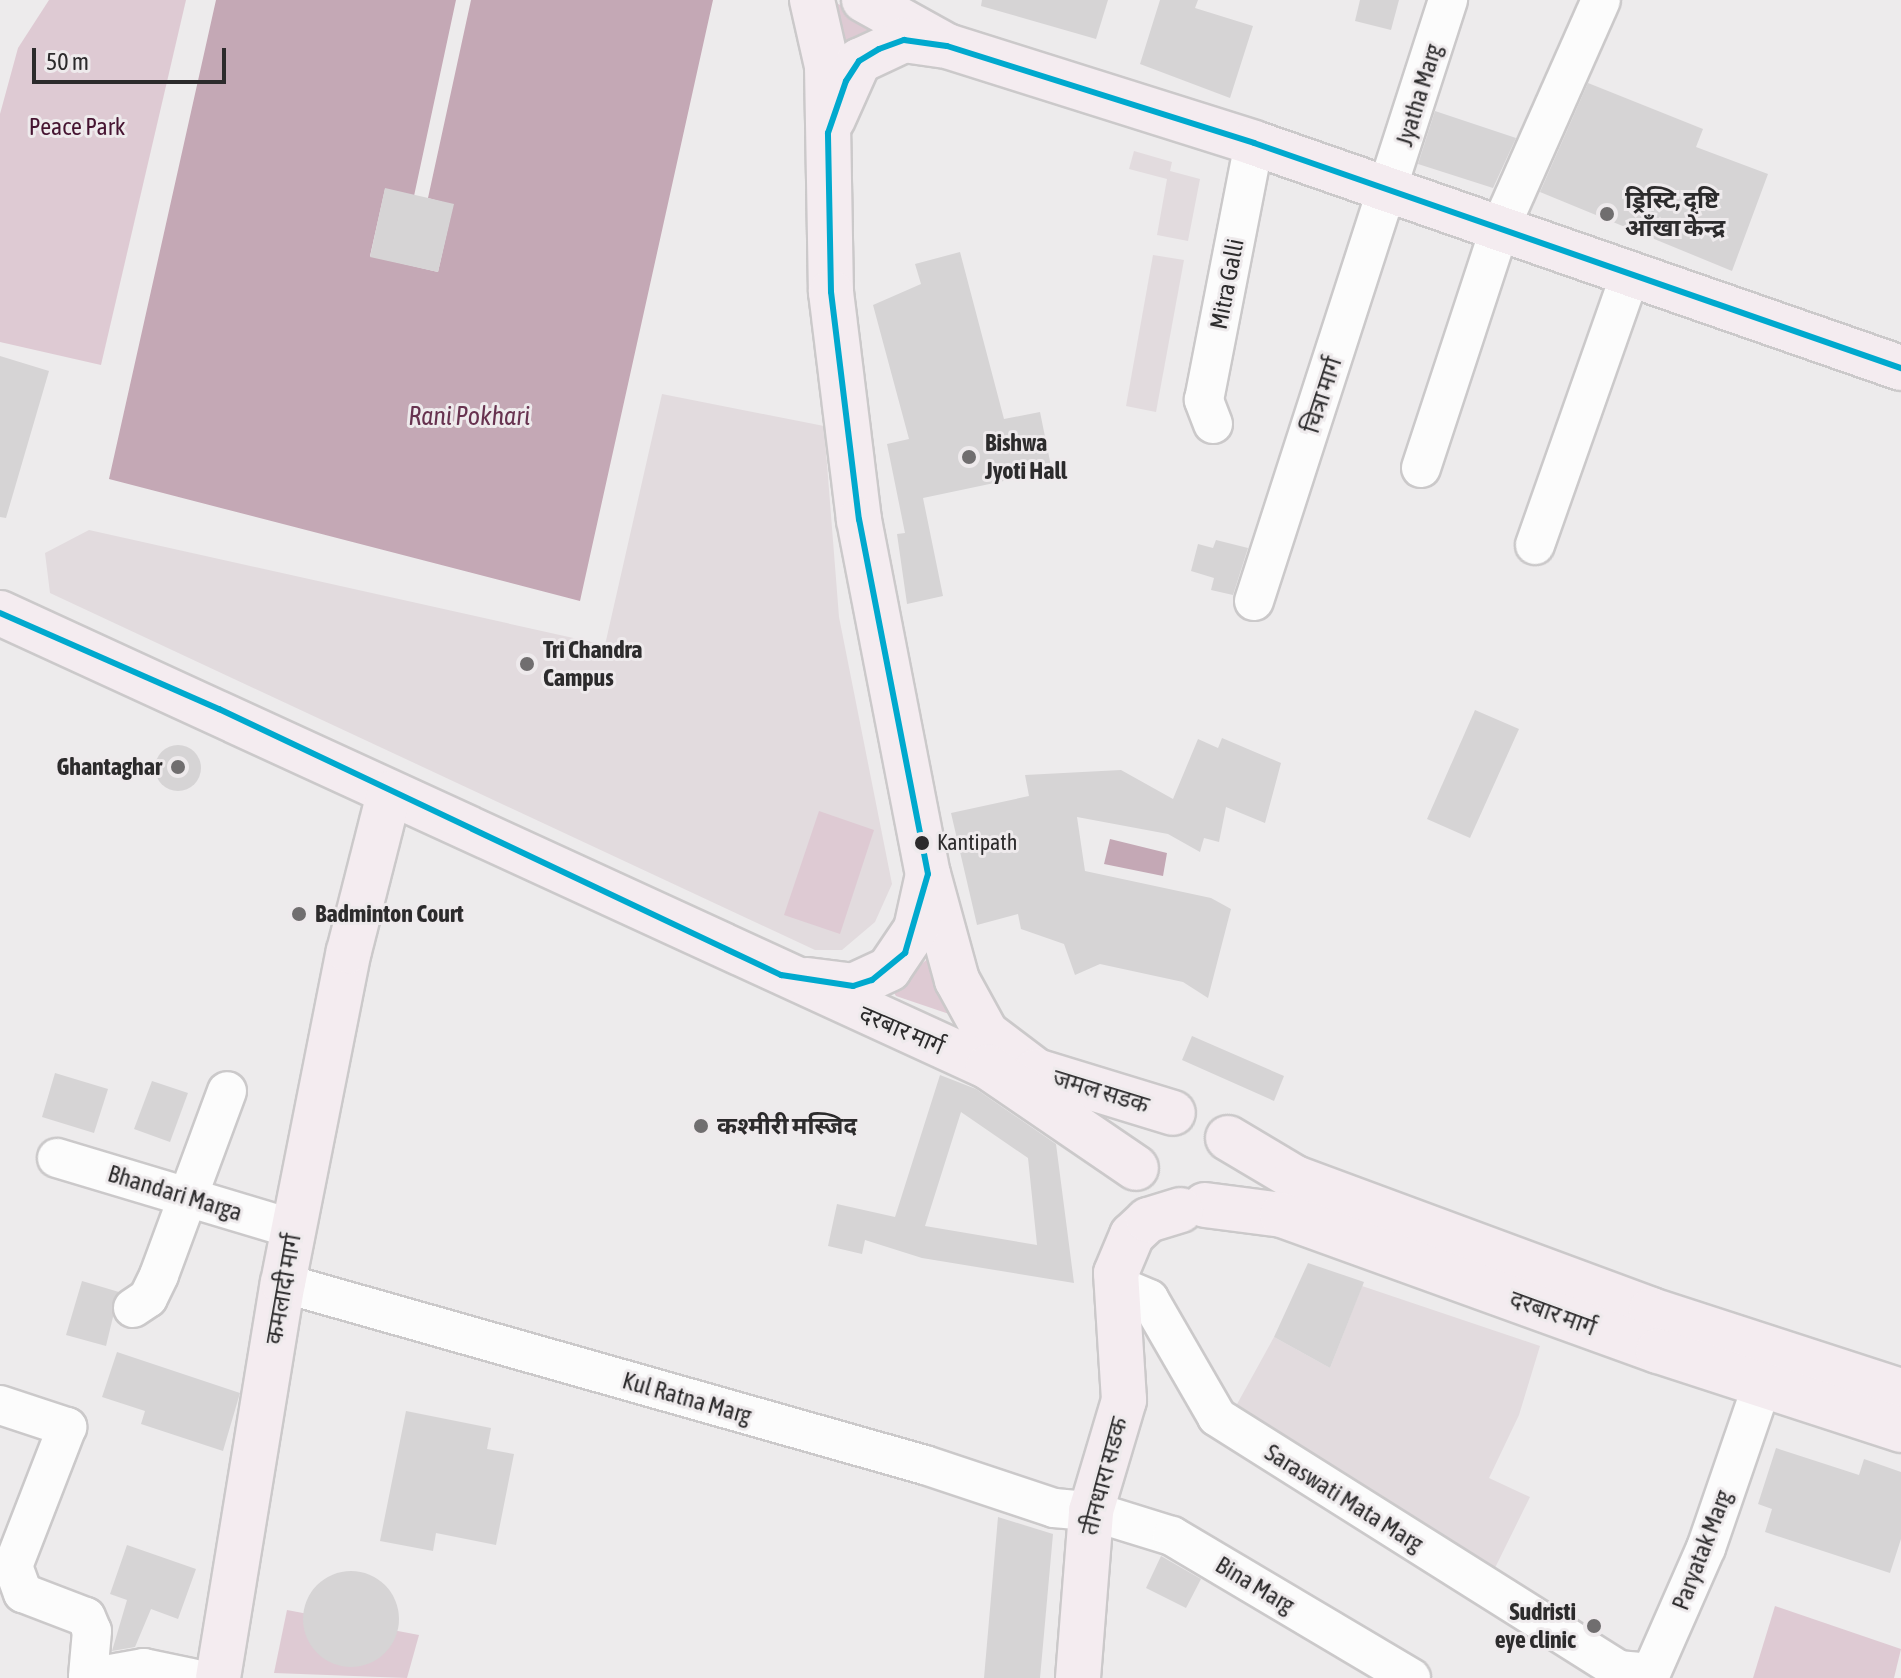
<!DOCTYPE html>
<html>
<head>
<meta charset="utf-8">
<style>
	body { margin:0 }
	#map { position:relative; width:1901px; height:1678px; overflow:hidden; background:#edebec; font-family:"Asap Condensed","Noto Sans Devanagari",sans-serif }
	div>[style] { position:absolute }
	.built>* { inset:0; background:#e2dbde }
	.green>* { inset:0; background:#decad3 }
	.water>* { inset:0; background:#c4a8b5 }
	.building>* { inset:0; background:#d6d4d5 }
	.round { border-radius:50% }
	.roads { filter:drop-shadow(2px 0 #cbc9ca) drop-shadow(-2px 0 #cbc9ca) drop-shadow(0 2px #cbc9ca) drop-shadow(0 -2px #cbc9ca) }
	.minor>* { height:38px; margin:-19px; padding:0 19px; transform-origin:19px; border-radius:19px; background:#fcfcfc }
	.major>* { height:44px; margin:-22px; padding:0 22px; transform-origin:22px; border-radius:22px; background:#f4ecf0 }
	.bus-1>* { height:6px; margin:-3px; padding:0 3px; transform-origin:3px; border-radius:3px; background:#00a9ce }
	.dots>* { width:22px; height:22px; translate:-50% -50%; box-sizing:border-box; border:4px solid #eeeaec; border-radius:50% }
	span { translate:-50% -50%; white-space:nowrap; text-align:center; line-height:1.15; -webkit-text-stroke:6px #eeeaec; paint-order:stroke }
	.bus-label { font-size:22px; color:#2c2b2c }
	.left { translate:0 -50%; text-align:left }
	.street-label { font-size:24px; color:#2c2b2c }
	.park-label { font-size:24px; color:#461431 }
	.poi-label { font-size:24px; color:#2c2b2c; font-weight:700 }
	.right { translate:-100% -50%; text-align:right }
	.water-label { font-size:26px; color:#67324f; font-style:italic }
	.scale { position:absolute; left:32px; top:48px; width:194px; height:36px; box-sizing:border-box; border:4px solid #2c2b2c; border-top:0; padding-left:10px; font-size:24px; line-height:28px; white-space:nowrap; color:#2c2b2c; -webkit-text-stroke:6px #eeeaec; paint-order:stroke }
</style>
</head>
<body>
<div id="map">
	<div class="built">
		<div style="clip-path:polygon(1134px 151px,1172px 162px,1170px 171px,1200px 179px,1188px 241px,1157px 235px,1167px 179px,1129px 169px)"></div>
		<div style="clip-path:polygon(1153px 255px,1184px 260px,1156px 412px,1126px 406px)"></div>
		<div style="clip-path:polygon(662px 394px,824px 426px,839px 617px,892px 884px,875px 922px,842px 950px,815px 950px,50px 593px,45px 553px,89px 530px,605px 645px)"></div>
		<div style="clip-path:polygon(1362px 1286px,1540px 1346px,1519px 1415px,1489px 1478px,1530px 1497px,1490px 1578px,1231px 1415px,1274px 1337px,1330px 1368px)"></div>
	</div>
	<div class="green">
		<div style="clip-path:polygon(49px 0,186px 0,101px 365px,0 342px,0 114px,18px 48px)"></div>
		<div style="clip-path:polygon(830px 0,877px 23px,839px 56px)"></div>
		<div style="clip-path:polygon(819px 811px,874px 830px,840px 934px,784px 915px)"></div>
		<div style="clip-path:polygon(934px 954px,952px 1015px,896px 996px,891px 988px)"></div>
		<div style="clip-path:polygon(1775px 1606px,1901px 1649px,1894px 1678px,1753px 1678px)"></div>
		<div style="clip-path:polygon(287px 1610px,419px 1635px,407px 1678px,274px 1673px)"></div>
	</div>
	<div class="water">
		<div style="clip-path:polygon(216px 0,456px 0,414px 196px,385px 189px,370px 256px,438px 272px,453px 205px,428px 198px,471px 0,713px 0,580px 601px,109px 479px)"></div>
		<div style="clip-path:polygon(1110px 839px,1167px 853px,1163px 876px,1104px 864px)"></div>
	</div>
	<div class="building">
		<div style="clip-path:polygon(982px 0,1108px 0,1096px 39px,981px 6px)"></div>
		<div style="clip-path:polygon(1160px 0,1198px 0,1195px 8px,1253px 26px,1230px 98px,1140px 64px)"></div>
		<div style="clip-path:polygon(1360px 0,1399px 0,1391px 30px,1355px 21px)"></div>
		<div style="clip-path:polygon(1588px 83px,1703px 129px,1696px 147px,1768px 174px,1732px 271px,1540px 192px)"></div>
		<div style="clip-path:polygon(1435px 111px,1516px 138px,1493px 188px,1418px 164px)"></div>
		<div style="clip-path:polygon(385px 188px,454px 204px,438px 272px,370px 257px)"></div>
		<div style="clip-path:polygon(960px 252px,1004px 419px,1040px 412px,1052px 471px,923px 498px,943px 596px,907px 604px,897px 534px,905px 533px,887px 444px,909px 439px,873px 305px,921px 284px,915px 264px)"></div>
		<div style="clip-path:polygon(0 356px,49px 371px,6px 518px,0 517px)"></div>
		<div style="clip-path:polygon(1216px 540px,1248px 548px,1233px 595px,1211px 590px,1214px 578px,1191px 571px,1198px 544px,1213px 548px)"></div>
		<div style="clip-path:polygon(1475px 710px,1519px 729px,1470px 838px,1427px 819px)"></div>
		<div style="clip-path:polygon(1222px 738px,1281px 763px,1265px 823px,1226px 807px,1219px 842px,1204px 838px,1200px 852px,1168px 834px,1077px 817px,1085px 871px,1211px 898px,1231px 909px,1208px 998px,1183px 982px,1100px 964px,1075px 975px,1064px 944px,1021px 929px,1018px 914px,977px 925px,951px 813px,1029px 796px,1025px 775px,1121px 770px,1173px 799px,1198px 739px,1218px 748px)"></div>
		<div class="round" style="left:155px;top:745px;width:46px;height:46px"></div>
		<div style="clip-path:polygon(1192px 1036px,1284px 1076px,1274px 1101px,1182px 1060px)"></div>
		<div style="clip-path:polygon(55px 1073px,108px 1089px,94px 1133px,42px 1117px)"></div>
		<div style="clip-path:polygon(evenodd,940px 1075px,976px 1089px,1056px 1144px,1074px 1283px,922px 1258px,865px 1240px,862px 1254px,828px 1246px,837px 1204px,895px 1217px,940px 1075px,961px 1112px,1028px 1158px,1037px 1245px,925px 1226px,961px 1112px)"></div>
		<div style="clip-path:polygon(152px 1081px,188px 1093px,170px 1142px,134px 1129px)"></div>
		<div style="clip-path:polygon(1308px 1263px,1364px 1282px,1330px 1368px,1274px 1337px)"></div>
		<div style="clip-path:polygon(82px 1281px,119px 1292px,106px 1346px,66px 1335px)"></div>
		<div style="clip-path:polygon(117px 1352px,240px 1393px,223px 1451px,141px 1424px,145px 1411px,102px 1397px)"></div>
		<div style="clip-path:polygon(406px 1411px,491px 1428px,487px 1449px,514px 1454px,496px 1545px,436px 1533px,433px 1551px,380px 1541px)"></div>
		<div style="clip-path:polygon(1776px 1448px,1859px 1475px,1864px 1459px,1901px 1472px,1901px 1539px,1890px 1573px,1765px 1532px,1772px 1509px,1758px 1504px)"></div>
		<div style="clip-path:polygon(998px 1517px,1053px 1534px,1040px 1678px,984px 1678px)"></div>
		<div style="clip-path:polygon(127px 1545px,196px 1569px,178px 1619px,151px 1609px,135px 1647px,112px 1651px,127px 1600px,110px 1594px)"></div>
		<div style="clip-path:polygon(1161px 1556px,1201px 1579px,1186px 1608px,1146px 1588px)"></div>
		<div class="round" style="left:303px;top:1571px;width:96px;height:96px"></div>
	</div>
	<div class="roads">
		<div class="minor">
			<div style="left:1213px;top:424px;width:26px;rotate:-111deg"></div>
			<div style="left:1204px;top:400px;width:262px;rotate:-79deg"></div>
			<div style="left:1421px;top:468px;width:253px;rotate:-71.8deg"></div>
			<div style="left:1500px;top:228px;width:249px;rotate:-66.1deg"></div>
			<div style="left:1535px;top:545px;width:288px;rotate:-70.6deg"></div>
			<div style="left:1254px;top:601px;width:632px;rotate:-72.11deg"></div>
			<div style="left:57px;top:1158px;width:246px;rotate:16.7deg"></div>
			<div style="left:283px;top:1283px;width:667px;rotate:15.83deg"></div>
			<div style="left:925px;top:1465px;width:136px;rotate:18.4deg"></div>
			<div style="left:1054px;top:1508px;width:37px;rotate:5deg"></div>
			<div style="left:1091px;top:1511px;width:85px;rotate:17.2deg"></div>
			<div style="left:1172px;top:1536px;width:278px;rotate:30.7deg"></div>
			<div style="left:1116px;top:1285px;width:36px;rotate:23deg"></div>
			<div style="left:1149px;top:1299px;width:136px;rotate:60deg"></div>
			<div style="left:1217px;top:1417px;width:474px;rotate:32.2deg"></div>
			<div style="left:133px;top:1308px;width:18px;rotate:-34deg"></div>
			<div style="left:148px;top:1298px;width:25px;rotate:-64deg"></div>
			<div style="left:159px;top:1275px;width:196px;rotate:-69.7deg"></div>
			<div style="left:0;top:1405px;width:71px;rotate:18.2deg"></div>
			<div style="left:67px;top:1427px;width:149px;rotate:111.2deg"></div>
			<div style="left:13px;top:1566px;width:29px;rotate:70deg"></div>
			<div style="left:23px;top:1593px;width:67px;rotate:20.9deg"></div>
			<div style="left:86px;top:1617px;width:15px;rotate:67deg"></div>
			<div style="left:92px;top:1631px;width:45px;rotate:95.1deg"></div>
			<div style="left:88px;top:1678px;width:57px;rotate:-10.1deg"></div>
			<div style="left:144px;top:1668px;width:49px;rotate:11.8deg"></div>
			<div style="left:1615px;top:1678px;width:9px;rotate:-69deg"></div>
			<div style="left:1618px;top:1670px;width:33px;rotate:5deg"></div>
			<div style="left:1651px;top:1673px;width:137px;rotate:-66.3deg"></div>
			<div style="left:1706px;top:1548px;width:172px;rotate:-71deg"></div>
		</div>
		<div class="major">
			<div style="left:812px;top:0;width:68px;rotate:77.2deg"></div>
			<div style="left:827px;top:66px;width:226px;rotate:89deg"></div>
			<div style="left:831px;top:292px;width:230px;rotate:83deg"></div>
			<div style="left:859px;top:520px;width:361px;rotate:79deg"></div>
			<div style="left:928px;top:874px;width:110px;rotate:74.7deg"></div>
			<div style="left:957px;top:980px;width:60px;rotate:61.3deg"></div>
			<div style="left:986px;top:1033px;width:63px;rotate:37.2deg"></div>
			<div style="left:1036px;top:1071px;width:143px;rotate:17deg"></div>
			<div style="left:864px;top:0;width:95px;rotate:29deg"></div>
			<div style="left:947px;top:46px;width:322px;rotate:17.5deg"></div>
			<div style="left:1254px;top:143px;width:685px;rotate:19.18deg"></div>
			<div style="left:833px;top:119px;width:64px;rotate:-65.9deg"></div>
			<div style="left:859px;top:61px;width:50px;rotate:-25deg"></div>
			<div style="left:904px;top:40px;width:37px;rotate:8deg"></div>
			<div style="left:0;top:613px;width:1087px;rotate:24.68deg"></div>
			<div style="left:988px;top:1067px;width:179px;rotate:34.3deg"></div>
			<div style="left:807px;top:980px;width:46px;rotate:7.4deg"></div>
			<div style="left:853px;top:986px;width:40px;rotate:-25deg"></div>
			<div style="left:889px;top:969px;width:48px;rotate:-56deg"></div>
			<div style="left:916px;top:929px;width:51px;rotate:-77.6deg"></div>
			<div style="left:1228px;top:1138px;width:78px;rotate:30.8deg"></div>
			<div style="left:1295px;top:1178px;width:380px;rotate:20.3deg"></div>
			<div style="left:1651px;top:1310px;width:263px;rotate:18deg"></div>
			<div style="left:1205px;top:1205px;width:78px;rotate:7.4deg"></div>
			<div style="left:1282px;top:1215px;width:400px;rotate:19.9deg"></div>
			<div style="left:1658px;top:1351px;width:256px;rotate:18deg"></div>
			<div style="left:218px;top:1678px;width:400px;rotate:-80.7deg"></div>
			<div style="left:283px;top:1283px;width:338px;rotate:-78.8deg"></div>
			<div style="left:349px;top:951px;width:162px;rotate:-75.7deg"></div>
			<div style="left:1078px;top:1678px;width:168px;rotate:-85.5deg"></div>
			<div style="left:1091px;top:1511px;width:116px;rotate:-73.4deg"></div>
			<div style="left:1124px;top:1400px;width:127px;rotate:-93.6deg"></div>
			<div style="left:1116px;top:1273px;width:41px;rotate:-67.2deg"></div>
			<div style="left:1132px;top:1235px;width:22px;rotate:-43deg"></div>
			<div style="left:1148px;top:1220px;width:34px;rotate:-17deg"></div>
		</div>
	</div>
	<div class="bus-1">
		<div style="left:0;top:613px;width:239px;rotate:23.7deg"></div>
		<div style="left:219px;top:709px;width:622px;rotate:25.33deg"></div>
		<div style="left:781px;top:975px;width:73px;rotate:8.7deg"></div>
		<div style="left:853px;top:986px;width:20px;rotate:-18deg"></div>
		<div style="left:872px;top:980px;width:43px;rotate:-39.3deg"></div>
		<div style="left:905px;top:953px;width:82px;rotate:-73.8deg"></div>
		<div style="left:928px;top:874px;width:361px;rotate:-101deg"></div>
		<div style="left:859px;top:520px;width:230px;rotate:-97deg"></div>
		<div style="left:831px;top:292px;width:159px;rotate:-91.1deg"></div>
		<div style="left:828px;top:133px;width:55px;rotate:-70.9deg"></div>
		<div style="left:846px;top:81px;width:24px;rotate:-57deg"></div>
		<div style="left:859px;top:61px;width:23px;rotate:-31deg"></div>
		<div style="left:879px;top:49px;width:27px;rotate:-20deg"></div>
		<div style="left:904px;top:40px;width:43px;rotate:7.9deg"></div>
		<div style="left:947px;top:46px;width:322px;rotate:17.5deg"></div>
		<div style="left:1254px;top:143px;width:685px;rotate:19.18deg"></div>
	</div>
	<div class="dots">
		<div style="left:1607px;top:214px;background:#706e6f"></div>
		<div style="left:969px;top:457px;background:#706e6f"></div>
		<div style="left:527px;top:664px;background:#706e6f"></div>
		<div style="left:178px;top:767px;background:#706e6f"></div>
		<div style="left:922px;top:843px;background:#2c2b2c"></div>
		<div style="left:299px;top:914px;background:#706e6f"></div>
		<div style="left:701px;top:1126px;background:#706e6f"></div>
		<div style="left:1594px;top:1626px;background:#706e6f"></div>
	</div>
	<div class="bus-label">
		<span class="left" style="left:937px;top:843px">Kantipath</span>
	</div>
	<div class="street-label">
		<span style="left:1419px;top:95px;rotate:-73deg">Jyatha Marg</span>
		<span style="left:1227px;top:284px;rotate:-79deg">Mitra Galli</span>
		<span style="left:1322px;top:395px;rotate:-72deg">चित्रा मार्ग</span>
		<span style="left:902px;top:1030px;rotate:23deg">दरबार मार्ग</span>
		<span style="left:1101px;top:1091px;rotate:17deg">जमल सडक</span>
		<span style="left:175px;top:1193px;rotate:17deg">Bhandari Marga</span>
		<span style="left:283px;top:1289px;rotate:-80deg">कमलादी मार्ग</span>
		<span style="left:1553px;top:1313px;rotate:20deg">दरबार मार्ग</span>
		<span style="left:687px;top:1398px;rotate:16deg">Kul Ratna Marg</span>
		<span style="left:1104px;top:1476px;rotate:-75deg">तीनधारा सडक</span>
		<span style="left:1344px;top:1498px;rotate:32deg">Saraswati Mata Marg</span>
		<span style="left:1702px;top:1550px;rotate:-69deg">Paryatak Marg</span>
		<span style="left:1255px;top:1585px;rotate:31deg">Bina Marg</span>
	</div>
	<div class="park-label">
		<span style="left:77px;top:127px">Peace Park</span>
	</div>
	<div class="poi-label">
		<span class="left" style="left:1625px;top:214px">ड्रिस्टि, दृष्टि<br>आँखा केन्द्र</span>
		<span class="left" style="left:985px;top:457px">Bishwa<br>Jyoti Hall</span>
		<span class="left" style="left:543px;top:664px">Tri Chandra<br>Campus</span>
		<span class="right" style="left:162px;top:767px">Ghantaghar</span>
		<span class="left" style="left:315px;top:914px">Badminton Court</span>
		<span class="left" style="left:717px;top:1126px">कश्मीरी मस्जिद</span>
		<span class="right" style="left:1576px;top:1626px">Sudristi<br>eye clinic</span>
	</div>
	<div class="water-label">
		<span style="left:469px;top:417px">Rani Pokhari</span>
	</div>
	<div class="scale">50 m</div>
</div>
</body>
</html>
